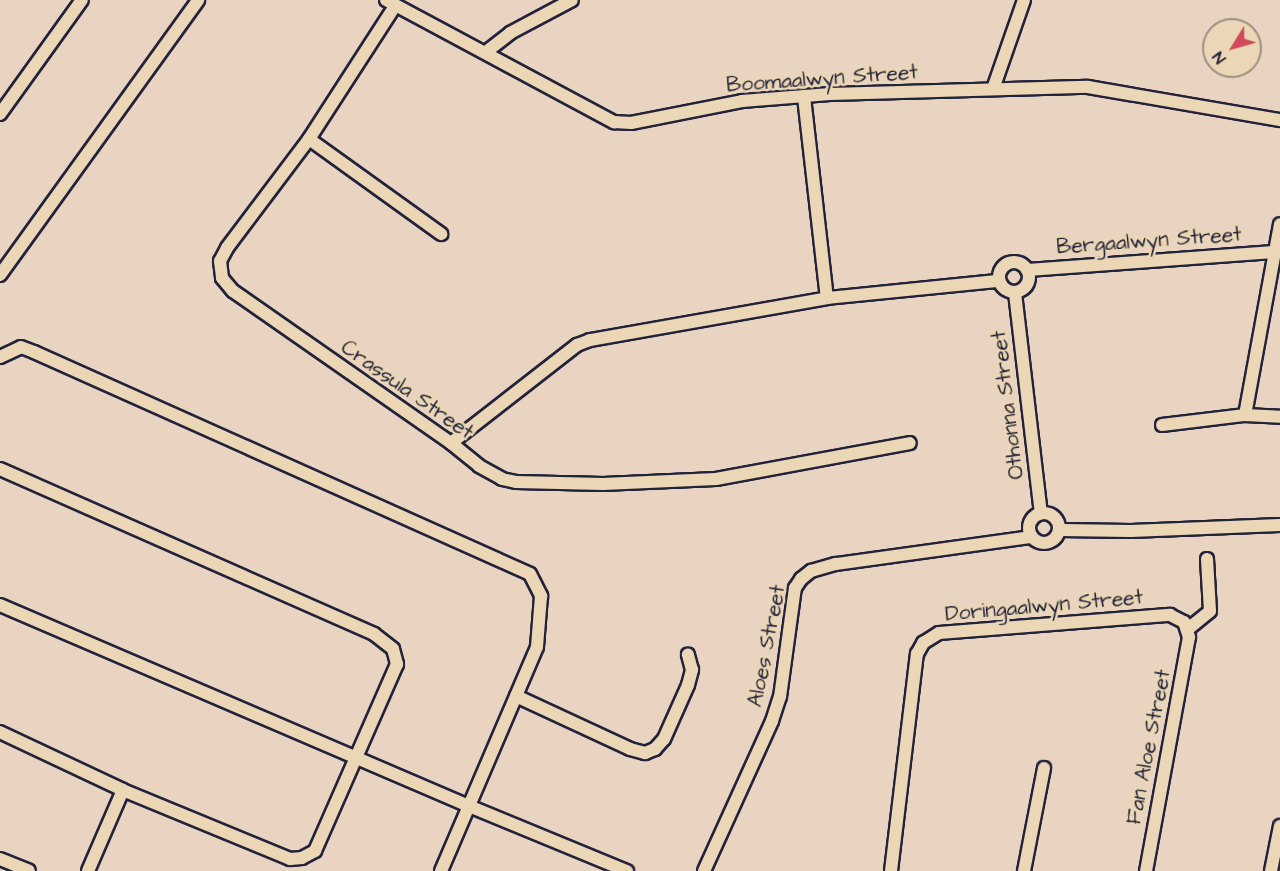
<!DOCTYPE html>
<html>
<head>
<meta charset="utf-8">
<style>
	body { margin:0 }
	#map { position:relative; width:1280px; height:871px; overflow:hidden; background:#e9d3c1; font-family:"Architects Daughter",sans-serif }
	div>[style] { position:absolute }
	.roads { filter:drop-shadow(2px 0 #22223b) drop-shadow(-2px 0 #22223b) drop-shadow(0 2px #22223b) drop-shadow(0 -2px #22223b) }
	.minor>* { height:12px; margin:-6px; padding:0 6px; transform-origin:6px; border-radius:6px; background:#ebd7b5 }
	.minor>.ring { margin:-6px; padding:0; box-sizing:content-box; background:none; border:12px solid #ebd7b5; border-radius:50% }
	span { translate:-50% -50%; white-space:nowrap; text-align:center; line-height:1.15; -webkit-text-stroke:5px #ebd7b5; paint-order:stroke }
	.street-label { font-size:21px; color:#22223b }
	.north { position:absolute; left:1202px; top:18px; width:60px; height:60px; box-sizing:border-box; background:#ebd7b5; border:2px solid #9b8f84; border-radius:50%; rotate:233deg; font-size:16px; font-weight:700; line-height:24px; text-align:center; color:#22223b }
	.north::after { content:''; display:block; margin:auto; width:21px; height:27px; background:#d1495b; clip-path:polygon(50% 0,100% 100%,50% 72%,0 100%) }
</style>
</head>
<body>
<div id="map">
	<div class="roads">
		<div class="minor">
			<div style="left:386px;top:0;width:259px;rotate:28.2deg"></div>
			<div style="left:614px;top:122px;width:17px;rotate:3deg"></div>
			<div style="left:631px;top:123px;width:113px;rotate:-11.2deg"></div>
			<div style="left:742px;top:101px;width:88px;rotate:-4.5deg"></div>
			<div style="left:830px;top:94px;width:258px;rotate:-1.6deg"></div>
			<div style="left:1088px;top:87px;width:195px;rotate:9.8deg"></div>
			<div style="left:395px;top:6px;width:158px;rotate:122.9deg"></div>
			<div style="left:309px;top:139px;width:136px;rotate:127deg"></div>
			<div style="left:227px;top:248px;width:15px;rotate:118deg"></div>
			<div style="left:220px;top:261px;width:17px;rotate:83deg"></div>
			<div style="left:222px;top:278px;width:17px;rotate:50deg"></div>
			<div style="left:233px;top:291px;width:266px;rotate:34.9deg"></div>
			<div style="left:451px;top:443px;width:36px;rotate:39deg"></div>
			<div style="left:479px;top:466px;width:26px;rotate:29deg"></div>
			<div style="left:502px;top:479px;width:14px;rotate:12deg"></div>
			<div style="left:516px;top:482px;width:87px;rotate:1.3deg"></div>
			<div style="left:603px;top:484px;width:113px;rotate:-2.5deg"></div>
			<div style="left:716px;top:479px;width:197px;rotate:-10.5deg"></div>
			<div style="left:486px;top:52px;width:31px;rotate:-38deg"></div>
			<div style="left:510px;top:33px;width:70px;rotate:-28deg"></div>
			<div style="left:993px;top:89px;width:94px;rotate:-70.8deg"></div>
			<div style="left:804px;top:97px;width:202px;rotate:83.5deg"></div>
			<div style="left:0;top:114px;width:140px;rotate:-54.3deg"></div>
			<div style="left:309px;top:139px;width:163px;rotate:35.7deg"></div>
			<div class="ring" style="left:999px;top:262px;width:18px;height:18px"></div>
			<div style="left:1027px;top:270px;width:248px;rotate:-4.2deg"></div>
			<div style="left:0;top:275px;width:339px;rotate:-54.2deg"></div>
			<div style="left:1015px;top:293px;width:222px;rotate:83.3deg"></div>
			<div style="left:0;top:357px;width:23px;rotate:-25deg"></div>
			<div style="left:21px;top:347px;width:14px;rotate:21deg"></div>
			<div style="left:34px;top:352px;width:543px;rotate:24.11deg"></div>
			<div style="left:530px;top:574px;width:25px;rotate:63deg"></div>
			<div style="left:541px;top:596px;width:51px;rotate:94.5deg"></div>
			<div style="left:537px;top:647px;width:244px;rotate:113.2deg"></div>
			<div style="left:1245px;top:415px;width:194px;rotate:-79.6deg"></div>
			<div style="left:1162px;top:425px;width:84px;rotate:-6.9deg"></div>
			<div style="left:1245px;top:415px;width:35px;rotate:3deg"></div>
			<div style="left:451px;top:443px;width:160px;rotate:-37.9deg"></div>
			<div style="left:577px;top:345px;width:14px;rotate:-21deg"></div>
			<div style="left:590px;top:340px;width:241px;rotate:-10deg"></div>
			<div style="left:827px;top:298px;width:172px;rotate:-5.7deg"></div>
			<div style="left:0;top:469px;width:409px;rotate:23.8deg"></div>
			<div style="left:374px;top:634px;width:24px;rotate:38deg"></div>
			<div style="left:393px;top:649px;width:16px;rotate:75deg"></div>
			<div style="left:397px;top:664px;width:204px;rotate:113.7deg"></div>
			<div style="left:315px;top:851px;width:15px;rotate:152deg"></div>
			<div style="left:302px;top:858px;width:12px;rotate:175deg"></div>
			<div style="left:290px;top:859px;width:181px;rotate:-157.6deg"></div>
			<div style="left:123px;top:790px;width:136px;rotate:-154.8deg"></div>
			<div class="ring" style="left:1029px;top:513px;width:18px;height:18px"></div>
			<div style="left:1060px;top:530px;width:71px;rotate:0.8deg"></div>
			<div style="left:1131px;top:531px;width:149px;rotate:-2.3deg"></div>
			<div style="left:0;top:605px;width:510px;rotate:23.2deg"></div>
			<div style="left:469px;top:806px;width:171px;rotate:22.4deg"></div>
			<div style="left:1188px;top:629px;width:28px;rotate:-39deg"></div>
			<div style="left:1210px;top:611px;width:52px;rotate:-93.3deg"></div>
			<div style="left:516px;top:696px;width:126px;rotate:24.9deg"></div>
			<div style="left:630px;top:749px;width:16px;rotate:15deg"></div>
			<div style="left:645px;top:753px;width:11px;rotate:-22deg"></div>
			<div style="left:655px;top:749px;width:13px;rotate:-48deg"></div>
			<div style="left:664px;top:739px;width:59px;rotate:-66deg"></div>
			<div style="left:688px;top:685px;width:16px;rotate:-75deg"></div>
			<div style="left:692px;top:670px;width:16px;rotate:-105deg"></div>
			<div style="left:0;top:859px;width:31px;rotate:22deg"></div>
			<div style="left:88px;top:871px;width:88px;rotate:-66.6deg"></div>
			<div style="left:704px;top:871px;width:165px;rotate:-65.6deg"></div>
			<div style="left:772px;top:721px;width:25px;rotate:-72deg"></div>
			<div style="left:780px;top:697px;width:110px;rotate:-82.2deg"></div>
			<div style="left:795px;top:588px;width:11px;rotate:-56deg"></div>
			<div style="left:801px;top:579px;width:13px;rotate:-39deg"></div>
			<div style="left:811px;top:571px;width:26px;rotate:-16deg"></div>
			<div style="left:836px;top:564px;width:197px;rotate:-7.9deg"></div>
			<div style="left:891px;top:871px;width:219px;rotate:-83.2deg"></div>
			<div style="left:917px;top:654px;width:13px;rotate:-61deg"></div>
			<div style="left:923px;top:643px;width:19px;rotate:-32deg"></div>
			<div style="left:939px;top:633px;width:232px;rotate:-4.5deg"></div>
			<div style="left:1170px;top:615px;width:16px;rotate:27deg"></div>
			<div style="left:1184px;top:622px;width:16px;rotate:72deg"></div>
			<div style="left:1189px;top:637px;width:238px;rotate:100.4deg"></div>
			<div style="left:1024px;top:871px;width:105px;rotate:-79deg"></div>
			<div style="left:1271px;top:871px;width:46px;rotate:-78.7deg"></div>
		</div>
	</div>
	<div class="street-label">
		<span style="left:822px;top:79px;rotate:-4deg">Boomaalwyn Street</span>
		<span style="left:1149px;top:241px;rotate:-4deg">Bergaalwyn Street</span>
		<span style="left:407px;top:390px;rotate:35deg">Crassula Street</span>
		<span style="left:1008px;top:405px;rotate:-97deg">Othonna Street</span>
		<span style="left:1044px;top:606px;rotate:-5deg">Doringaalwyn Street</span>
		<span style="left:767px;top:646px;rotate:-79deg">Aloes Street</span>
		<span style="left:1149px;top:747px;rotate:-79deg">Fan Aloe Street</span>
	</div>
	<div class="north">N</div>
</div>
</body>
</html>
